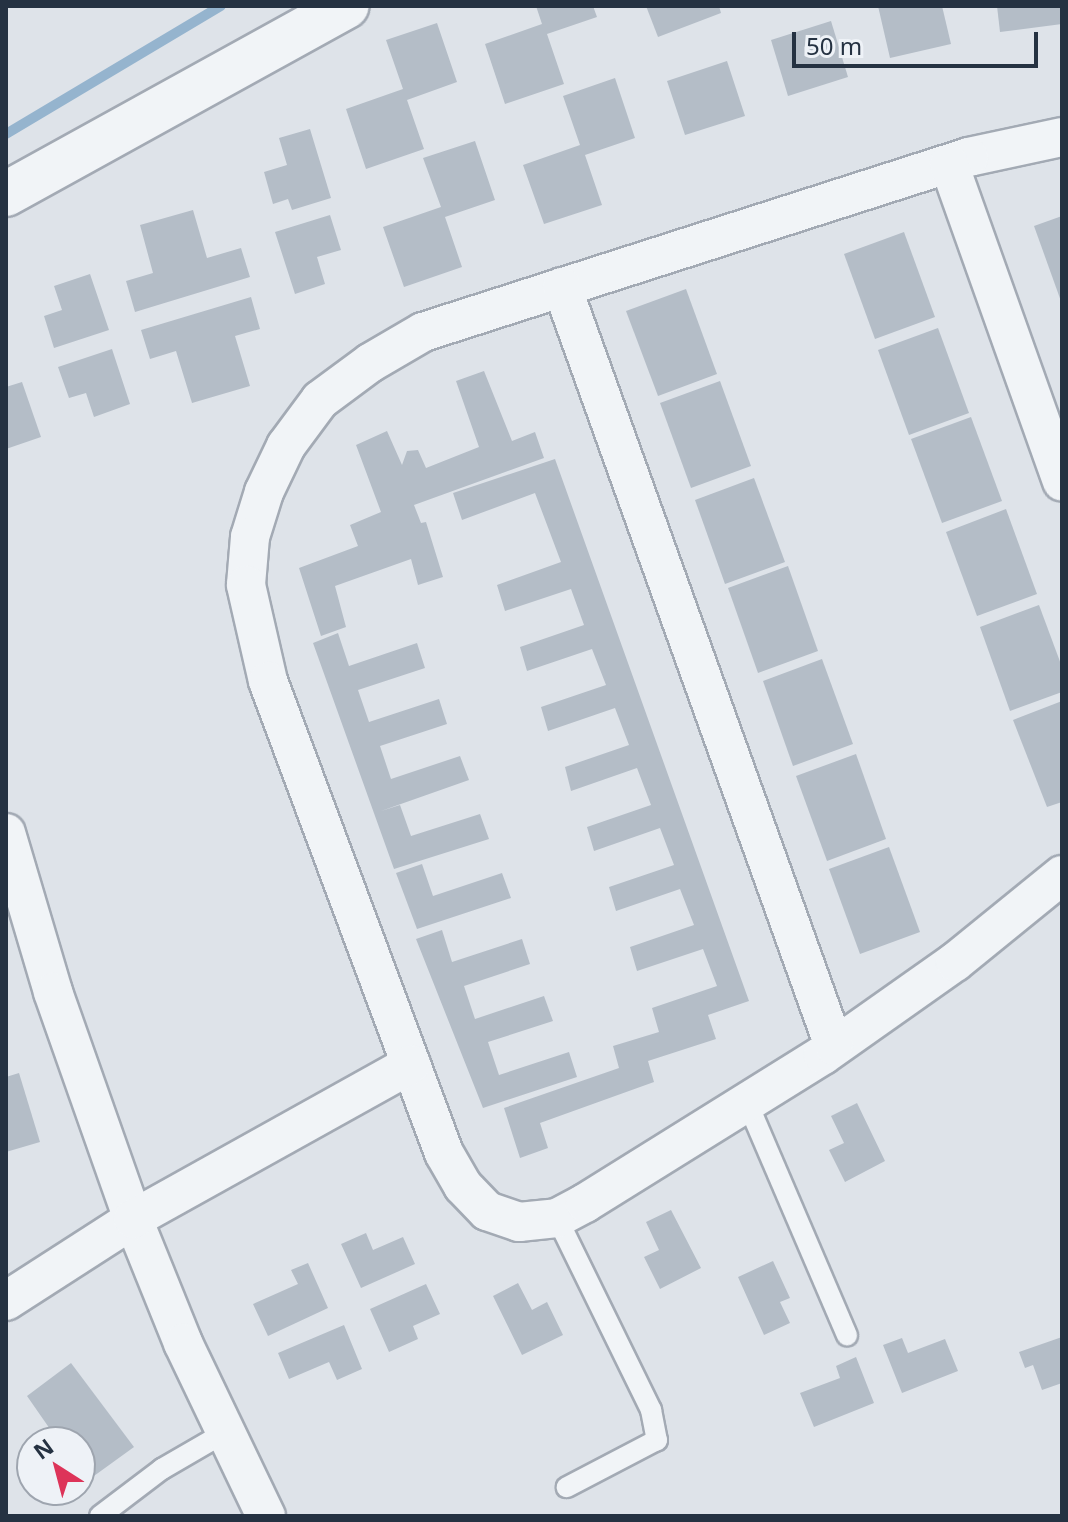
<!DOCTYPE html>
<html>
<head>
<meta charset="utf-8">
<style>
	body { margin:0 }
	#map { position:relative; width:1068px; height:1522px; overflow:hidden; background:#dee3e9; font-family:"Noto Sans",sans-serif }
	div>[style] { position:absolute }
	.stream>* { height:10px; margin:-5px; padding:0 5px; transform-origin:5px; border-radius:5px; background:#95b4ce }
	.building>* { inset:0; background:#b4bdc7 }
	.roads { filter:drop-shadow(2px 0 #a3aab4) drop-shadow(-2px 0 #a3aab4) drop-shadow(0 2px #a3aab4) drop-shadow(0 -2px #a3aab4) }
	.service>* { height:20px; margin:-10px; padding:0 10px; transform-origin:10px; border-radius:10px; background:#f1f4f7 }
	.minor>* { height:38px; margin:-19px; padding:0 19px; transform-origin:19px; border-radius:19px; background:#f1f4f7 }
	.tertiary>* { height:44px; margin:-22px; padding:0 22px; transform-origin:22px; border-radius:22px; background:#f1f4f7 }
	span { translate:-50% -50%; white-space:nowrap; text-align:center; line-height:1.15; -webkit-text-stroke:6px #eef2f7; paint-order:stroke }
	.frame { position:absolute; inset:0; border:8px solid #253242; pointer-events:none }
	.north { position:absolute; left:16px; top:1426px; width:80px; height:80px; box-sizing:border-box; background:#eef2f7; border:2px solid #9ea5af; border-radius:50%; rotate:324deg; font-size:22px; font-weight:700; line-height:32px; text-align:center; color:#253242 }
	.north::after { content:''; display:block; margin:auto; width:28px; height:36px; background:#dd3459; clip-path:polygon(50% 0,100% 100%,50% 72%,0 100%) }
	.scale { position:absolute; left:792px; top:32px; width:246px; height:36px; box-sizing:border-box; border:4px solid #253242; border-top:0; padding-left:10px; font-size:24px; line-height:28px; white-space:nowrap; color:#253242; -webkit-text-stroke:6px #eef2f7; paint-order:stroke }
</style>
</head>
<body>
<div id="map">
	<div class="stream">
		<div style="left:6px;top:134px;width:250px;rotate:-30.8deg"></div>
	</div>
	<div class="building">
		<div style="clip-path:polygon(536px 6px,593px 6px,597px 17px,547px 34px,564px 84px,505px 104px,485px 44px,542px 24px)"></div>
		<div style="clip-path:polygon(646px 6px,719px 6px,721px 13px,658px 37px)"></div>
		<div style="clip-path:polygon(878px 6px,942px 6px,951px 44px,890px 58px)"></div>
		<div style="clip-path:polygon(997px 6px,1060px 6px,1062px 24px,1000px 32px)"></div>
		<div style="clip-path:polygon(831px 21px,848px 77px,788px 96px,771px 40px)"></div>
		<div style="clip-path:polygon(437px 23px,457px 82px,407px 100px,424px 149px,366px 169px,346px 109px,403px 89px,386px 40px)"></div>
		<div style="clip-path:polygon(727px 61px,745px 116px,685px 135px,667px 81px)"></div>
		<div style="clip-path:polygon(615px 78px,635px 138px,585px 155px,602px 205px,544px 224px,523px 165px,580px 145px,563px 96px)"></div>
		<div style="clip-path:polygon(310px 129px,331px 198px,292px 210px,288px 199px,273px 204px,264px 172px,287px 165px,279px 138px)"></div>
		<div style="clip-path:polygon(475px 141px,495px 200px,445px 217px,462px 267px,404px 287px,383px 227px,441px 207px,423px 158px)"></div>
		<div style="clip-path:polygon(193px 210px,207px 258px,241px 248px,250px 277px,135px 312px,126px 281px,153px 273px,140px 225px)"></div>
		<div style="clip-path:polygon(330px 215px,341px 250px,317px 257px,325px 284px,295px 294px,275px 232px)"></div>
		<div style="clip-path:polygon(1062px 216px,1062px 304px,1034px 226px)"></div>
		<div style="clip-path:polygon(904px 232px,935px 317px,875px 339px,844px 254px)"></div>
		<div style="clip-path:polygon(90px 274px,109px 330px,54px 348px,44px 316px,62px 310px,54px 286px)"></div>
		<div style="clip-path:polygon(686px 289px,717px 374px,658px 396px,626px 311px)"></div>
		<div style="clip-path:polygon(251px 297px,260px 329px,235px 336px,250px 386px,192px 403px,176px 351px,150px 359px,141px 330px)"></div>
		<div style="clip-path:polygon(938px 328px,969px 413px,909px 435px,878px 350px)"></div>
		<div style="clip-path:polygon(112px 349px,130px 404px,94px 417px,86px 393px,69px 398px,58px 367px)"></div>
		<div style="clip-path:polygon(484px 371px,512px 441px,535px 432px,544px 458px,414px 505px,421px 523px,426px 522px,443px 577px,418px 585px,411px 559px,335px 586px,346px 627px,321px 636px,299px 568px,358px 546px,350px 525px,381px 512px,356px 445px,387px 431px,402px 465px,407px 451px,418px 450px,426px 468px,479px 447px,456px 381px)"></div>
		<div style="clip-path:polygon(720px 381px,751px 466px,691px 488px,660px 403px)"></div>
		<div style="clip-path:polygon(22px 382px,41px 437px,6px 449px,6px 387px)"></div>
		<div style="clip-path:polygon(971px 417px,1002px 501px,942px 523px,911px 439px)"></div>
		<div style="clip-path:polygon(555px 459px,749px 1001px,708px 1015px,716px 1039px,648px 1061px,654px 1082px,540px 1123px,548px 1148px,520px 1158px,504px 1108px,619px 1068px,613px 1046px,659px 1032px,652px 1008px,717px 986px,703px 949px,637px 971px,630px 947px,694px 925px,680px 889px,616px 911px,609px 887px,674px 865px,660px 828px,594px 851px,587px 827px,651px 805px,637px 768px,571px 791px,565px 767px,629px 745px,615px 708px,548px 731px,541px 707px,606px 685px,592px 649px,527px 671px,520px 647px,584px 625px,571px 589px,505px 611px,497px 585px,561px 562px,535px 493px,462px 520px,453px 493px)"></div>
		<div style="clip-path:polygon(754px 478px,785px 562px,725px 584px,695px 500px)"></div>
		<div style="clip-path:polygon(1006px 509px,1037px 594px,977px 616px,946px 532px)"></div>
		<div style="clip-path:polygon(788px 566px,818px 651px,758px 673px,728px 588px)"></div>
		<div style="clip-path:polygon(1039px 605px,1062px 667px,1062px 692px,1010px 711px,980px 627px)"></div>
		<div style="clip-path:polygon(338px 633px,349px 666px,417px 643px,425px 668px,358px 690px,369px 722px,439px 699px,447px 724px,380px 746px,391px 779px,460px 756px,469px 780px,381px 811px,400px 805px,411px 836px,480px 814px,489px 839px,394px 869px,313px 643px)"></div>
		<div style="clip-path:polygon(822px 659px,853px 744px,793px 766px,763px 681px)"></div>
		<div style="clip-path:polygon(1062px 701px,1062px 802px,1047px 807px,1013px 720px)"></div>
		<div style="clip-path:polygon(856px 754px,886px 839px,827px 861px,796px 776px)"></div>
		<div style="clip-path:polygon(889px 847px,920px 932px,860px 954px,829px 869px)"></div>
		<div style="clip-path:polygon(422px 864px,433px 896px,502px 873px,511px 898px,417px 929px,396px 873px)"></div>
		<div style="clip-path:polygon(442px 930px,452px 962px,522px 939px,530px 964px,464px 986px,475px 1019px,544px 996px,553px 1021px,488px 1042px,499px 1075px,569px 1052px,577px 1077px,483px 1108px,416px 939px)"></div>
		<div style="clip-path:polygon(19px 1073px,40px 1142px,6px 1152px,6px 1077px)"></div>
		<div style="clip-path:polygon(857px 1103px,885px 1161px,845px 1182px,829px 1150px,844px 1143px,831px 1116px)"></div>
		<div style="clip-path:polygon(671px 1210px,701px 1268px,660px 1289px,644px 1257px,659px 1250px,646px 1222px)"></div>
		<div style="clip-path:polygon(366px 1233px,373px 1250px,403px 1237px,415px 1264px,361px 1288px,341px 1244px)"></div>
		<div style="clip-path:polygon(773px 1261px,790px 1298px,780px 1302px,790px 1323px,764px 1335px,738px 1277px)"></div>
		<div style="clip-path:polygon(308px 1263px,328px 1308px,268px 1336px,253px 1304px,298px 1284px,291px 1270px)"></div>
		<div style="clip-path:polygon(518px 1283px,532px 1310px,547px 1302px,563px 1335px,522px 1355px,493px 1296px)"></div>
		<div style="clip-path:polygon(426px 1284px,440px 1314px,413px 1326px,418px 1339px,389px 1352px,370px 1309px)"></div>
		<div style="clip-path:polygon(344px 1325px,362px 1369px,337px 1380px,329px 1362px,289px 1379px,278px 1353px)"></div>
		<div style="clip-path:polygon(1062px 1337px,1062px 1383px,1042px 1390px,1033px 1365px,1025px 1368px,1019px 1352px)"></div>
		<div style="clip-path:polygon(902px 1338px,908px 1353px,945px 1339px,958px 1371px,902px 1393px,883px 1345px)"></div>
		<div style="clip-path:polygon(856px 1357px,874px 1403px,814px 1427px,800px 1393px,840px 1378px,836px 1366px)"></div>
		<div style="clip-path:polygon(71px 1363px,134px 1447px,87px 1481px,80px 1471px,80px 1442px,59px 1442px,27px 1396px)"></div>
	</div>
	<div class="roads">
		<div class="service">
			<div style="left:747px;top:1102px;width:254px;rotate:66.8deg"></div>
			<div style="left:557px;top:1218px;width:214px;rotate:63.9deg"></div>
			<div style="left:651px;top:1410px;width:31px;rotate:79deg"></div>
			<div style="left:657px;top:1440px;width:102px;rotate:152.4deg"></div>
			<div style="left:100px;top:1516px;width:78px;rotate:-37.2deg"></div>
			<div style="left:162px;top:1469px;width:72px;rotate:-30.1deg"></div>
		</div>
		<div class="minor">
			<div style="left:1062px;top:137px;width:95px;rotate:167.9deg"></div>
			<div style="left:969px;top:157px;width:573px;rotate:162.23deg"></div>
			<div style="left:423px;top:332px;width:61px;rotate:149.7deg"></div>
			<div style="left:370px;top:363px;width:62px;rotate:143.5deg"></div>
			<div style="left:320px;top:400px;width:57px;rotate:126.5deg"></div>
			<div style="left:286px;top:446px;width:51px;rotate:115.6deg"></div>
			<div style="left:264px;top:492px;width:47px;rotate:107.3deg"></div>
			<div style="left:250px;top:537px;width:48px;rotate:94.8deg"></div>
			<div style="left:246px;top:585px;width:98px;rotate:77.1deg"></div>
			<div style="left:268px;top:681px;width:504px;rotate:69.55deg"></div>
			<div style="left:444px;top:1153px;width:38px;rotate:60deg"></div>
			<div style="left:463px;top:1186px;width:35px;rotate:46deg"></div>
			<div style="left:487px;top:1211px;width:34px;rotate:19deg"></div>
			<div style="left:519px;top:1222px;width:38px;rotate:-6deg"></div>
			<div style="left:557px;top:1218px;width:32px;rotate:-28deg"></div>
			<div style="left:585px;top:1203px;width:280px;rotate:-31.9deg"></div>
			<div style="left:823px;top:1055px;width:161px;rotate:-35.2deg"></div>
			<div style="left:955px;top:962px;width:138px;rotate:-39.1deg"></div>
			<div style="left:949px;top:164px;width:337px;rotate:70.4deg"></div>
			<div style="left:562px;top:287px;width:806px;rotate:70.28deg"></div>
			<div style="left:6px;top:833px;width:166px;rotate:73.5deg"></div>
			<div style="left:53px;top:992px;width:241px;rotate:70.6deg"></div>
			<div style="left:133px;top:1219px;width:134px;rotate:68deg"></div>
			<div style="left:183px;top:1343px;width:192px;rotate:64.4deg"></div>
			<div style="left:6px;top:1301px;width:151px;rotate:-32.8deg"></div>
			<div style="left:133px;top:1219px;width:318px;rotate:-29.1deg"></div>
		</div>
		<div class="tertiary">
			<div style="left:6px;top:194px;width:389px;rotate:-28.9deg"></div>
		</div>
	</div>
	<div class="frame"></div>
	<div class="north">N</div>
	<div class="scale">50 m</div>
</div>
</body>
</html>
